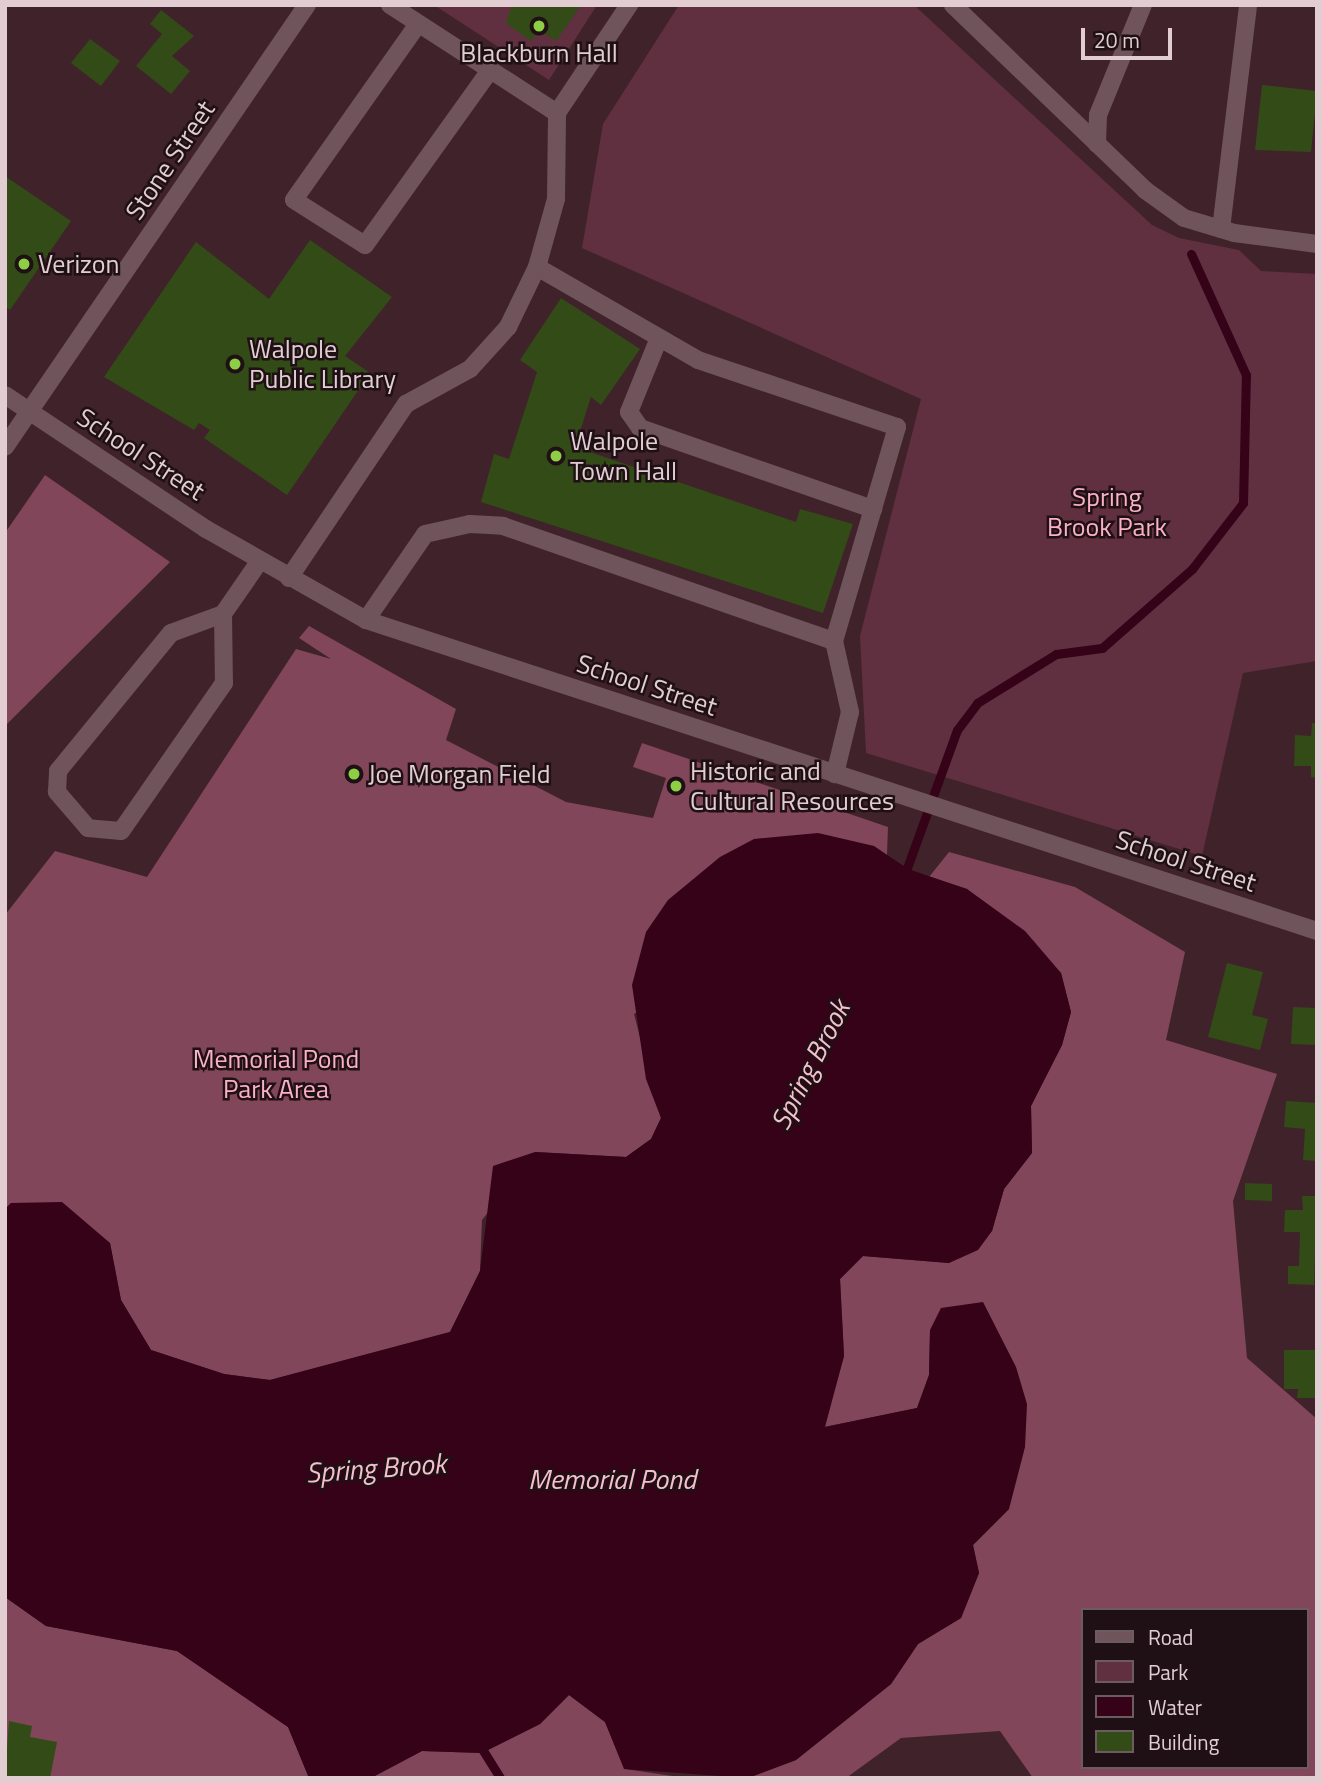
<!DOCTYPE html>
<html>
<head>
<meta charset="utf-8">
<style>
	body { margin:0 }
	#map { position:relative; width:1322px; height:1783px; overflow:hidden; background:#40222b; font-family:"Titillium Web",sans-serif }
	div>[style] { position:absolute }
	.green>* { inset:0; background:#603040 }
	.forest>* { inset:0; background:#814659 }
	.water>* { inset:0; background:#350218 }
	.stream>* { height:9px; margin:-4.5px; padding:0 4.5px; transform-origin:4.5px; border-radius:4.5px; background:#350218 }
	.building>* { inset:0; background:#324b17 }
	.minor>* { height:18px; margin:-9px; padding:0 9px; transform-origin:9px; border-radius:9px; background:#6f545b }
	.dots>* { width:19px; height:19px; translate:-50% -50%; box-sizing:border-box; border:4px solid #1e1014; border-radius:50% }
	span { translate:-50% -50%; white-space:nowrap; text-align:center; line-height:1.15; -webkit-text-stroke:5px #1e1014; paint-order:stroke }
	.poi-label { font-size:26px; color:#e1cdd2 }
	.left { translate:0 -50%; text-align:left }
	.street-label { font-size:26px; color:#e1cdd2 }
	.park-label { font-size:26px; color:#fbb0c5 }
	.water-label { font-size:28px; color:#f7bfce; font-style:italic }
	.frame { position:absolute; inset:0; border:7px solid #e1cdd2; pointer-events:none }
	.legend { position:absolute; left:1081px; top:1608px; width:228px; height:161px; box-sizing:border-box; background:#1e1014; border:2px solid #6c5c60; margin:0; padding:9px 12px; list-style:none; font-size:21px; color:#e1cdd2 }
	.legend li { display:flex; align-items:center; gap:14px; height:35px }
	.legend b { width:35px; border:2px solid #6c5c60 }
	.scale { position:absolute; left:1081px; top:28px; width:91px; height:32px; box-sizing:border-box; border:4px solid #e1cdd2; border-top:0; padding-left:9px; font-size:21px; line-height:24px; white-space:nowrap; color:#e1cdd2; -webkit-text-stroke:5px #1e1014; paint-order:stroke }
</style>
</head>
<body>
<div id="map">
	<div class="green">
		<div style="clip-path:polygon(434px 5px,597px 5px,549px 80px)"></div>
		<div style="clip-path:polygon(679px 5px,914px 5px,1152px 225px,1179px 238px,1239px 250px,1261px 271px,1317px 274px,1317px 661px,1243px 673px,1202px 856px,866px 753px,860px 636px,921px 399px,582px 248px,603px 124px)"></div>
	</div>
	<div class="forest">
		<div style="clip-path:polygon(45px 475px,170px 562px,5px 726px,5px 533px)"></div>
		<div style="clip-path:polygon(309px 626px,456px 709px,446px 740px,566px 802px,653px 818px,666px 778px,633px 767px,642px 743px,888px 827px,887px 855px,634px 1014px,661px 1118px,651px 1139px,626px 1157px,535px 1152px,482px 1220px,480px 1271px,450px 1332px,270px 1380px,224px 1374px,151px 1350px,121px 1300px,110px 1243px,11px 1203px,5px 1209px,5px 915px,55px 851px,147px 877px,296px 649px,331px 659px,299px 638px)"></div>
		<div style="clip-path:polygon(evenodd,949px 852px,1075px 887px,1185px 952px,1166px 1040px,1277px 1074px,1233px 1201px,1247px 1358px,1317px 1419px,1317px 1778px,1033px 1778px,1000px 1731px,901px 1738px,846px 1778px,748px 1778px,796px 1760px,891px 1684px,918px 1644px,961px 1618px,979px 1573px,973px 1545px,1009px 1509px,930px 1330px,929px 1375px,917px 1408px,824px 1427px,844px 1356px,840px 1279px,863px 1256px,949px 1263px,992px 1231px,1004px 1189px,1032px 1153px,1031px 1106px,1062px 1045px,1071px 1012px,1061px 973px,967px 889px,929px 877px,949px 852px,1082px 1610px,1306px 1610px,1306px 1767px,1082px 1767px,1082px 1610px)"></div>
		<div style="clip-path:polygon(5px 1597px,46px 1626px,177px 1651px,288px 1727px,309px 1778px,5px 1778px)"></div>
		<div style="clip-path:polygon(569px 1695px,605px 1722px,625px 1769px,686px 1778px,371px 1778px,422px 1751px,482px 1753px,540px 1724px)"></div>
	</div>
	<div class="water">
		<div style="clip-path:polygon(818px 833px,874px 846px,908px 869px,967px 889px,1025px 931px,1061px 973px,1071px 1012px,1062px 1045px,1031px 1106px,1032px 1153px,1004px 1189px,992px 1231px,978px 1250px,949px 1263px,863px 1256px,840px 1279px,844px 1356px,825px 1427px,917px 1408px,929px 1375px,930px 1330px,941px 1308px,983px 1302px,1016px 1367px,1027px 1404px,1025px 1447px,1009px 1509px,973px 1545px,979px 1573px,961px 1618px,918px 1644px,891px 1684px,796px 1760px,748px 1778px,624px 1769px,605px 1722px,569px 1695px,540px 1724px,482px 1753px,422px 1751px,371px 1778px,309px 1778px,288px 1727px,177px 1651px,46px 1626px,5px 1597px,5px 1209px,11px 1203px,62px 1202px,110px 1243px,121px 1300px,151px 1350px,224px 1374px,270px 1380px,450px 1332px,480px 1271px,493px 1166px,535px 1152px,626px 1157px,651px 1139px,661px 1118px,646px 1079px,632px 985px,646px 932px,668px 900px,720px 857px,754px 839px)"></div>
	</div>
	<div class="stream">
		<div style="left:903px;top:879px;width:158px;rotate:-70.1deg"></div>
		<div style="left:957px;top:730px;width:34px;rotate:-53deg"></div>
		<div style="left:977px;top:703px;width:93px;rotate:-31.8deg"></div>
		<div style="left:1056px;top:654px;width:46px;rotate:-7.4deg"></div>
		<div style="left:1102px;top:648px;width:120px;rotate:-41.3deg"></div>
		<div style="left:1192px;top:569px;width:83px;rotate:-52.3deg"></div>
		<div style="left:1243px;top:503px;width:128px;rotate:-88.7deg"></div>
		<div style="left:1246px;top:375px;width:133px;rotate:-114.4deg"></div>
		<div style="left:479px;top:1744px;width:40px;rotate:58deg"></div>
	</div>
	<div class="building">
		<div style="clip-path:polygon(512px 5px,581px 5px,556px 41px,539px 30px,531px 41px,506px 23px)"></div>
		<div style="clip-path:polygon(161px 10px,194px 36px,172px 56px,190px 71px,171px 94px,136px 66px,162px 34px,150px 24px)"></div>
		<div style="clip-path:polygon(90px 39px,120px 61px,101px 86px,71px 63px)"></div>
		<div style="clip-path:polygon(1262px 85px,1317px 91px,1311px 152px,1255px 150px)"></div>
		<div style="clip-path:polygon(5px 176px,71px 221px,10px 310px,5px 306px)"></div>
		<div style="clip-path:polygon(310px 240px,392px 297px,345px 356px,370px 373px,287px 495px,204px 438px,210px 430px,199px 423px,194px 430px,104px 377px,196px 242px,269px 299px)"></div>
		<div style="clip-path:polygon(561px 298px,640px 349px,601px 405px,591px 397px,575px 447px,796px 522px,800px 509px,853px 524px,823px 613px,481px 502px,494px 454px,509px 459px,537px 372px,520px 360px)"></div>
		<div style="clip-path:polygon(1312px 723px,1317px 723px,1317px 778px,1311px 777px,1311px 766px,1294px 766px,1295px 735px,1311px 736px)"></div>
		<div style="clip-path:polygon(1227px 963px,1263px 972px,1252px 1015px,1268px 1019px,1260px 1050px,1208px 1037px)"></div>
		<div style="clip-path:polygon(1293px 1007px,1317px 1008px,1317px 1045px,1291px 1044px)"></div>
		<div style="clip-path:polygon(1286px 1101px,1317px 1103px,1317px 1161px,1303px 1160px,1305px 1129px,1284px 1127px)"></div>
		<div style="clip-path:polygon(1245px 1183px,1272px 1184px,1272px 1201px,1245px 1200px)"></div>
		<div style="clip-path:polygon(1302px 1196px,1317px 1196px,1314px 1285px,1288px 1284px,1288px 1266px,1299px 1266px,1300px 1232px,1284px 1232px,1285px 1210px,1303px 1210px)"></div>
		<div style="clip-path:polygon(1284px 1350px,1317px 1350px,1317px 1398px,1297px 1398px,1298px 1389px,1284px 1389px)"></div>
		<div style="clip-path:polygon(9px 1721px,32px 1726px,30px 1737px,57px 1742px,50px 1778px,5px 1777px)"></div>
	</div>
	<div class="minor">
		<div style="left:390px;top:5px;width:199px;rotate:32.9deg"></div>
		<div style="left:953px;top:5px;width:267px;rotate:43.9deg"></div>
		<div style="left:1145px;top:190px;width:48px;rotate:35.7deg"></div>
		<div style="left:1184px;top:218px;width:52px;rotate:16.7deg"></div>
		<div style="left:1234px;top:233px;width:84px;rotate:7.5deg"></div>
		<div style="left:418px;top:24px;width:215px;rotate:125.2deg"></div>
		<div style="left:294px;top:200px;width:84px;rotate:32.4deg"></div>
		<div style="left:365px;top:245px;width:213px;rotate:-54.4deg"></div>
		<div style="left:1097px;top:144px;width:29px;rotate:-88deg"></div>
		<div style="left:1098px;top:115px;width:119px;rotate:-67.8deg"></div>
		<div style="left:1221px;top:229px;width:226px;rotate:-83.1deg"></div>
		<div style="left:537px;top:267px;width:186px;rotate:30deg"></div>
		<div style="left:698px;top:360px;width:210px;rotate:18.6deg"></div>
		<div style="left:897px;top:427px;width:223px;rotate:106.4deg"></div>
		<div style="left:834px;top:641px;width:73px;rotate:77.3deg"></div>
		<div style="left:850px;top:712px;width:64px;rotate:103.6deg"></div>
		<div style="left:659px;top:338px;width:80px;rotate:112.1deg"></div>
		<div style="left:629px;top:412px;width:19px;rotate:55deg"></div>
		<div style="left:640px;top:428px;width:247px;rotate:19.2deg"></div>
		<div style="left:5px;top:395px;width:242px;rotate:33.7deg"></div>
		<div style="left:206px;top:529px;width:184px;rotate:29.6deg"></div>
		<div style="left:366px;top:620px;width:1001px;rotate:18.11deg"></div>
		<div style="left:5px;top:447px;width:535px;rotate:-55.66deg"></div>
		<div style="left:289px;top:578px;width:210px;rotate:-56.1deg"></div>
		<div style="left:406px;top:404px;width:73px;rotate:-28.7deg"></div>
		<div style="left:470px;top:369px;width:57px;rotate:-47.9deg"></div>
		<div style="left:508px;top:327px;width:67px;rotate:-64.2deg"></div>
		<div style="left:537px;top:267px;width:71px;rotate:-74.4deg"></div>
		<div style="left:556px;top:199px;width:86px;rotate:-89.3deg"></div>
		<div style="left:557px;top:113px;width:130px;rotate:-56.3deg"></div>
		<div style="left:223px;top:614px;width:69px;rotate:89.2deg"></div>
		<div style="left:224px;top:683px;width:180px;rotate:124.8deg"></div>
		<div style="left:121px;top:831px;width:33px;rotate:-175deg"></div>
		<div style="left:88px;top:828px;width:48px;rotate:-130.7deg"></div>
		<div style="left:57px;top:792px;width:21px;rotate:-87deg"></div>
		<div style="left:58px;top:771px;width:178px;rotate:-50.7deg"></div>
		<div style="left:171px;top:633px;width:55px;rotate:-20.1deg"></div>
		<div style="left:223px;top:614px;width:63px;rotate:-55.3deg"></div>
		<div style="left:366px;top:620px;width:104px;rotate:-55.5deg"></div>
		<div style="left:425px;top:534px;width:46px;rotate:-12.5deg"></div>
		<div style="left:470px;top:524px;width:33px;rotate:3deg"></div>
		<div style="left:503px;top:526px;width:350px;rotate:19.2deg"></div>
	</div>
	<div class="dots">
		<div style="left:539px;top:26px;background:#8dce44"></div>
		<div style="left:24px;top:264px;background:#8dce44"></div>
		<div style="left:235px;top:364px;background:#8dce44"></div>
		<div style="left:556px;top:456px;background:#8dce44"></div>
		<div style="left:354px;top:774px;background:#8dce44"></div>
		<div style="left:676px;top:786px;background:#8dce44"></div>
	</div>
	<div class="poi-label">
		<span style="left:539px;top:53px">Blackburn Hall</span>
		<span class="left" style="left:38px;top:264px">Verizon</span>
		<span class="left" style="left:249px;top:364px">Walpole<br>Public Library</span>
		<span class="left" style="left:570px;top:456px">Walpole<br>Town Hall</span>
		<span class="left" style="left:690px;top:786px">Historic and<br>Cultural Resources</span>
		<span class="left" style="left:368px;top:774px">Joe Morgan Field</span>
	</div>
	<div class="street-label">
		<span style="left:170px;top:160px;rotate:-56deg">Stone Street</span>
		<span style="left:141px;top:454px;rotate:33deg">School Street</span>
		<span style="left:647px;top:685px;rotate:18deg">School Street</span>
		<span style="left:1186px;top:861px;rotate:18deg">School Street</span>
	</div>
	<div class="park-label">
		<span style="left:1107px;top:512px">Spring<br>Brook Park</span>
		<span style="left:276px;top:1074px">Memorial Pond<br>Park Area</span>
	</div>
	<div class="water-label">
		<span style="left:810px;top:1065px;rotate:-63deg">Spring Brook</span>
		<span style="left:376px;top:1468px;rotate:-4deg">Spring Brook</span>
		<span style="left:612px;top:1479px">Memorial Pond</span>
	</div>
	<div class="frame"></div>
	<ul class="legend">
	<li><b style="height:9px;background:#6f545b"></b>Road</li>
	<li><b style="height:19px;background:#603040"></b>Park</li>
	<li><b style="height:19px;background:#350218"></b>Water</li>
	<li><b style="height:19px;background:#324b17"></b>Building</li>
	</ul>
	<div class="scale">20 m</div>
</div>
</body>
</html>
